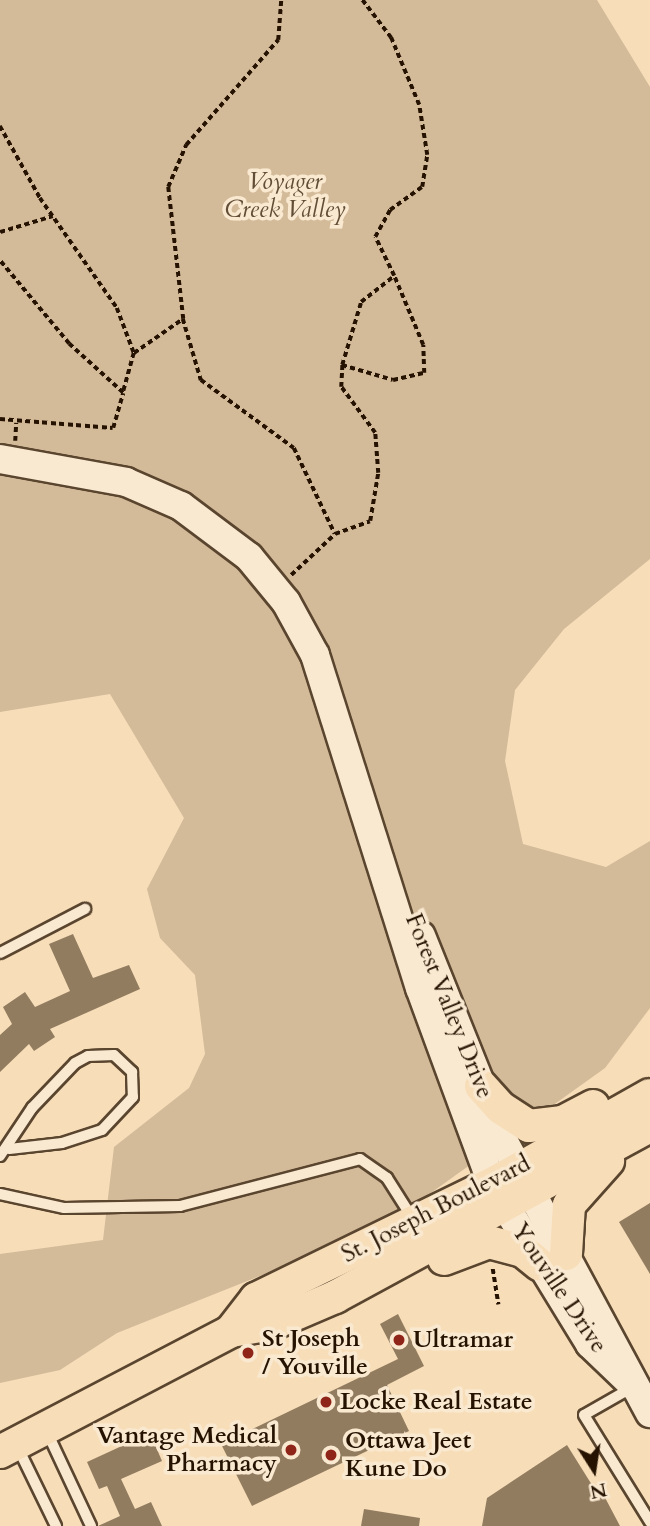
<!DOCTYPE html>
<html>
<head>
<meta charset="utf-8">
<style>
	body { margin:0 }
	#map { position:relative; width:650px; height:1526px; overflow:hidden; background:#f7ddb8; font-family:Cardo,serif }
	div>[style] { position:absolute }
	.green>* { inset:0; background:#d3ba99 }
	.building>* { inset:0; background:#927c60 }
	.path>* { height:3.5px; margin-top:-1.75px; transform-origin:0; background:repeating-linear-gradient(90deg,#251201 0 5px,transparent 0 8.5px) }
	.roads { filter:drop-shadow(2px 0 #5a452f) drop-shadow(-2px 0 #5a452f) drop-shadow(0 2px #5a452f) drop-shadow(0 -2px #5a452f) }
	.lane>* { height:10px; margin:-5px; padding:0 5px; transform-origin:5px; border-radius:5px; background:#fae9d1 }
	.secondary>* { height:28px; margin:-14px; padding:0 14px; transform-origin:14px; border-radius:14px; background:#fae9d1 }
	.primary>* { height:32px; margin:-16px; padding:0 16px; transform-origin:16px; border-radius:16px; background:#f7ddb8 }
	.dots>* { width:19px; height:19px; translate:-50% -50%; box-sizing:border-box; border:4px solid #fae9d1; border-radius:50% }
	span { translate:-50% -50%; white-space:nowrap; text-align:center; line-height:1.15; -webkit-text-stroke:7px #fae9d1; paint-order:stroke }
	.park-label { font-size:24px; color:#624d36; font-style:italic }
	.street-label { font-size:24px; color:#251201 }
	.poi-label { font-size:24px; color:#251201; font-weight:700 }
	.left { translate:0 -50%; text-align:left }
	.right { translate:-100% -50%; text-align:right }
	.north { position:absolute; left:559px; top:1435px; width:70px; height:70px; -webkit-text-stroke:5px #fae9d1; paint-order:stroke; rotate:168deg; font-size:19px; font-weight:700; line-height:28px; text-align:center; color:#251201 }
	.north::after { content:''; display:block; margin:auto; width:24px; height:32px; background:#251201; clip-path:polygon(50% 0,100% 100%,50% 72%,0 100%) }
</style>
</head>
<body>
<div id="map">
	<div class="green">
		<div style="clip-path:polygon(0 0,597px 0,650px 87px,650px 559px,564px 629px,515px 690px,505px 761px,523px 844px,606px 867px,650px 841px,650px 1008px,605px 1068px,421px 1200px,322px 1251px,117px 1333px,60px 1370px,0 1383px,0 1254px,103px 1240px,114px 1147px,189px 1088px,205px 1054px,195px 975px,160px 938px,147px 889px,184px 818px,110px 694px,0 712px)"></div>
	</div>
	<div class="building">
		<div style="clip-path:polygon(73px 934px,93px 978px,129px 965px,140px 989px,50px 1029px,55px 1037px,34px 1051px,29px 1044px,0 1072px,0 1035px,12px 1024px,3px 1007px,25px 992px,35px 1007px,70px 991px,49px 944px)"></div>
		<div style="clip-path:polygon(650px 1203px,650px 1274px,619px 1222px)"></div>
		<div style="clip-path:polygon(398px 1314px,424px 1366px,387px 1385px,409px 1431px,252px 1506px,221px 1444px,398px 1359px,380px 1324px)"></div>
		<div style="clip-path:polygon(150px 1433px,162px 1461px,121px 1479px,135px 1509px,151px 1502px,162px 1526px,98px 1526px,120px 1516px,107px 1486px,99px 1489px,87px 1462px)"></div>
		<div style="clip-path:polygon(567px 1445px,597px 1493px,601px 1490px,620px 1526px,482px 1526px,487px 1498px)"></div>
		<div style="clip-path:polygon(364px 1509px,420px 1518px,419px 1526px,361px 1526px)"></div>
	</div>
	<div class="path">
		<div style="left:0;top:126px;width:82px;rotate:60.9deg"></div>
		<div style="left:40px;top:198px;width:134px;rotate:55deg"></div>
		<div style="left:117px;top:308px;width:48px;rotate:69.3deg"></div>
		<div style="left:134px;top:353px;width:41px;rotate:105.4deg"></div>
		<div style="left:123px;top:393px;width:73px;rotate:-137.8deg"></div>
		<div style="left:69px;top:344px;width:108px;rotate:-129.7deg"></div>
		<div style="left:0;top:232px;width:55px;rotate:-16.8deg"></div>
		<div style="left:183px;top:319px;width:64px;rotate:73.6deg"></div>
		<div style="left:201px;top:380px;width:115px;rotate:36.2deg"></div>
		<div style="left:294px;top:448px;width:95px;rotate:64.5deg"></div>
		<div style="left:335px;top:534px;width:37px;rotate:-20deg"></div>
		<div style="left:370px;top:521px;width:49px;rotate:-80.5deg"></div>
		<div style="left:378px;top:473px;width:40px;rotate:-94.3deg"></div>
		<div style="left:375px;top:433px;width:57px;rotate:-126.5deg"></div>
		<div style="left:341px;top:387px;width:22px;rotate:-87deg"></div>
		<div style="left:342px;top:365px;width:66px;rotate:-73.2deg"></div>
		<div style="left:361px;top:302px;width:42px;rotate:-38.2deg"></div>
		<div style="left:394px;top:276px;width:43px;rotate:-116deg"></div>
		<div style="left:375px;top:237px;width:31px;rotate:-61deg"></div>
		<div style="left:390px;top:210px;width:39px;rotate:-36deg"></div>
		<div style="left:422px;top:187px;width:32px;rotate:-81deg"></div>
		<div style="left:427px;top:155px;width:51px;rotate:-99.1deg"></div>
		<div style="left:419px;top:105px;width:73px;rotate:-112.7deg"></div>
		<div style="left:391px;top:38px;width:48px;rotate:-127.3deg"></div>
		<div style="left:134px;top:353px;width:60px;rotate:-34.8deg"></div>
		<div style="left:183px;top:319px;width:133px;rotate:-96.5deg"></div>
		<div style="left:168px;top:187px;width:46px;rotate:-66.8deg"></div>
		<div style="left:186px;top:145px;width:140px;rotate:-48.8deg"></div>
		<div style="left:278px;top:40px;width:40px;rotate:-85.7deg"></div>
		<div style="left:342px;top:365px;width:53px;rotate:16.4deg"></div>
		<div style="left:393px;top:380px;width:32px;rotate:-13deg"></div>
		<div style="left:424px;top:373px;width:28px;rotate:-92deg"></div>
		<div style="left:423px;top:345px;width:75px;rotate:-112.8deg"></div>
		<div style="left:0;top:419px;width:113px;rotate:4.6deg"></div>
		<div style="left:113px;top:428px;width:36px;rotate:-74deg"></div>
		<div style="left:15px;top:441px;width:18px;rotate:-87deg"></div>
		<div style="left:291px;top:575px;width:60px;rotate:-43deg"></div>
		<div style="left:493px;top:1269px;width:36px;rotate:81deg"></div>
	</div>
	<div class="roads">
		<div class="lane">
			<div style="left:0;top:953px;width:96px;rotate:-27.4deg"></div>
			<div style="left:0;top:1156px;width:58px;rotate:-56.3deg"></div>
			<div style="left:32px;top:1108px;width:62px;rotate:-46.3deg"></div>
			<div style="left:75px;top:1063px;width:15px;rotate:-28deg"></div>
			<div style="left:88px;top:1056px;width:26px;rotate:-2deg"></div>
			<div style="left:114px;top:1055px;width:25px;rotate:43deg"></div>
			<div style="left:132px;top:1072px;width:25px;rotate:88deg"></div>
			<div style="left:133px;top:1097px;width:45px;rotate:133.2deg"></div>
			<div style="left:102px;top:1130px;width:42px;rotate:162deg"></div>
			<div style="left:62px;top:1143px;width:53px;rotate:173.5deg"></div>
			<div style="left:0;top:1194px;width:66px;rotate:12.3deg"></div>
			<div style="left:64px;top:1208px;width:116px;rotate:-1deg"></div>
			<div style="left:180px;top:1206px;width:186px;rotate:-14.6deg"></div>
			<div style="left:360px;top:1159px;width:33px;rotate:35deg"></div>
			<div style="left:387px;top:1178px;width:49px;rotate:57.6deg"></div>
			<div style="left:633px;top:1387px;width:56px;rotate:150.3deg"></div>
			<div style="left:584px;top:1415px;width:126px;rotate:58.3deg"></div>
			<div style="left:47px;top:1432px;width:104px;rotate:64.9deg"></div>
			<div style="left:18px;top:1448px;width:87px;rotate:64deg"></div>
		</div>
		<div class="secondary">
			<div style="left:0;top:459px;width:128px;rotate:10.3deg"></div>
			<div style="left:126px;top:482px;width:60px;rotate:23.6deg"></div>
			<div style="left:181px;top:506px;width:85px;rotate:36.9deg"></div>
			<div style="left:249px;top:557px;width:58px;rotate:50.6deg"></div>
			<div style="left:286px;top:602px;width:60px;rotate:61.3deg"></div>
			<div style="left:315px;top:655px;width:349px;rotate:72.5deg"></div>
			<div style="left:420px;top:988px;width:209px;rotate:69.8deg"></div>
			<div style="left:492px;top:1184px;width:188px;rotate:58.5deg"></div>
			<div style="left:590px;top:1344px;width:61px;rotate:43.7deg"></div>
			<div style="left:421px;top:936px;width:222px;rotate:68.1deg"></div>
			<div style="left:504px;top:1142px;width:308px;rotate:61.7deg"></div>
		</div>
		<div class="primary">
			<div style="left:481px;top:1086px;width:30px;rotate:48deg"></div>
			<div style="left:501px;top:1108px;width:33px;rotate:33deg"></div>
			<div style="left:529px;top:1126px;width:34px;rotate:-7deg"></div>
			<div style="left:563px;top:1122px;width:34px;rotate:-28deg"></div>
			<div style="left:566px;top:1254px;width:49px;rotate:-86.5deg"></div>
			<div style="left:569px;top:1205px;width:59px;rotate:-48.4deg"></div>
			<div style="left:444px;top:1259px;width:48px;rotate:-20.7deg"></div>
			<div style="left:489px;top:1242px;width:35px;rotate:15deg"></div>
			<div style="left:523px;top:1251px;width:21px;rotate:39deg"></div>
			<div style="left:231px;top:1331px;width:41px;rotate:-52deg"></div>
			<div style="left:256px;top:1299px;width:263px;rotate:-26deg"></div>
			<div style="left:492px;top:1184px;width:181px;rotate:-29.4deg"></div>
			<div style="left:0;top:1452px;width:261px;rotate:-27.6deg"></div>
			<div style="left:231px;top:1331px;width:42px;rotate:-9.7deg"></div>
			<div style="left:272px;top:1324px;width:69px;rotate:-23.2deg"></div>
			<div style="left:335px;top:1297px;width:358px;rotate:-28.5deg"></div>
		</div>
	</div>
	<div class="dots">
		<div style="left:399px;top:1340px;background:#8f2418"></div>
		<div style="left:248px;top:1353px;background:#8f2418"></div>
		<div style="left:326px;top:1402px;background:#8f2418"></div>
		<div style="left:291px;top:1450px;background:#8f2418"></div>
		<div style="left:331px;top:1455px;background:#8f2418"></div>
	</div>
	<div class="park-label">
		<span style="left:285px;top:196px">Voyager<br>Creek Valley</span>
	</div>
	<div class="street-label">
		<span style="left:449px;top:1006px;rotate:68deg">Forest Valley Drive</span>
		<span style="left:436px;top:1209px;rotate:-27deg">St. Joseph Boulevard</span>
		<span style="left:559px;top:1288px;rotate:56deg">Youville Drive</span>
	</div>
	<div class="poi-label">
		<span class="left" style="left:262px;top:1353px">St Joseph<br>/ Youville</span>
		<span class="left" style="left:413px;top:1340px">Ultramar</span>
		<span class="left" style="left:340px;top:1402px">Locke Real Estate</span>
		<span class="right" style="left:277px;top:1450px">Vantage Medical<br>Pharmacy</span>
		<span class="left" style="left:345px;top:1455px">Ottawa Jeet<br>Kune Do</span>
	</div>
	<div class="north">N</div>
</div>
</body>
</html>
